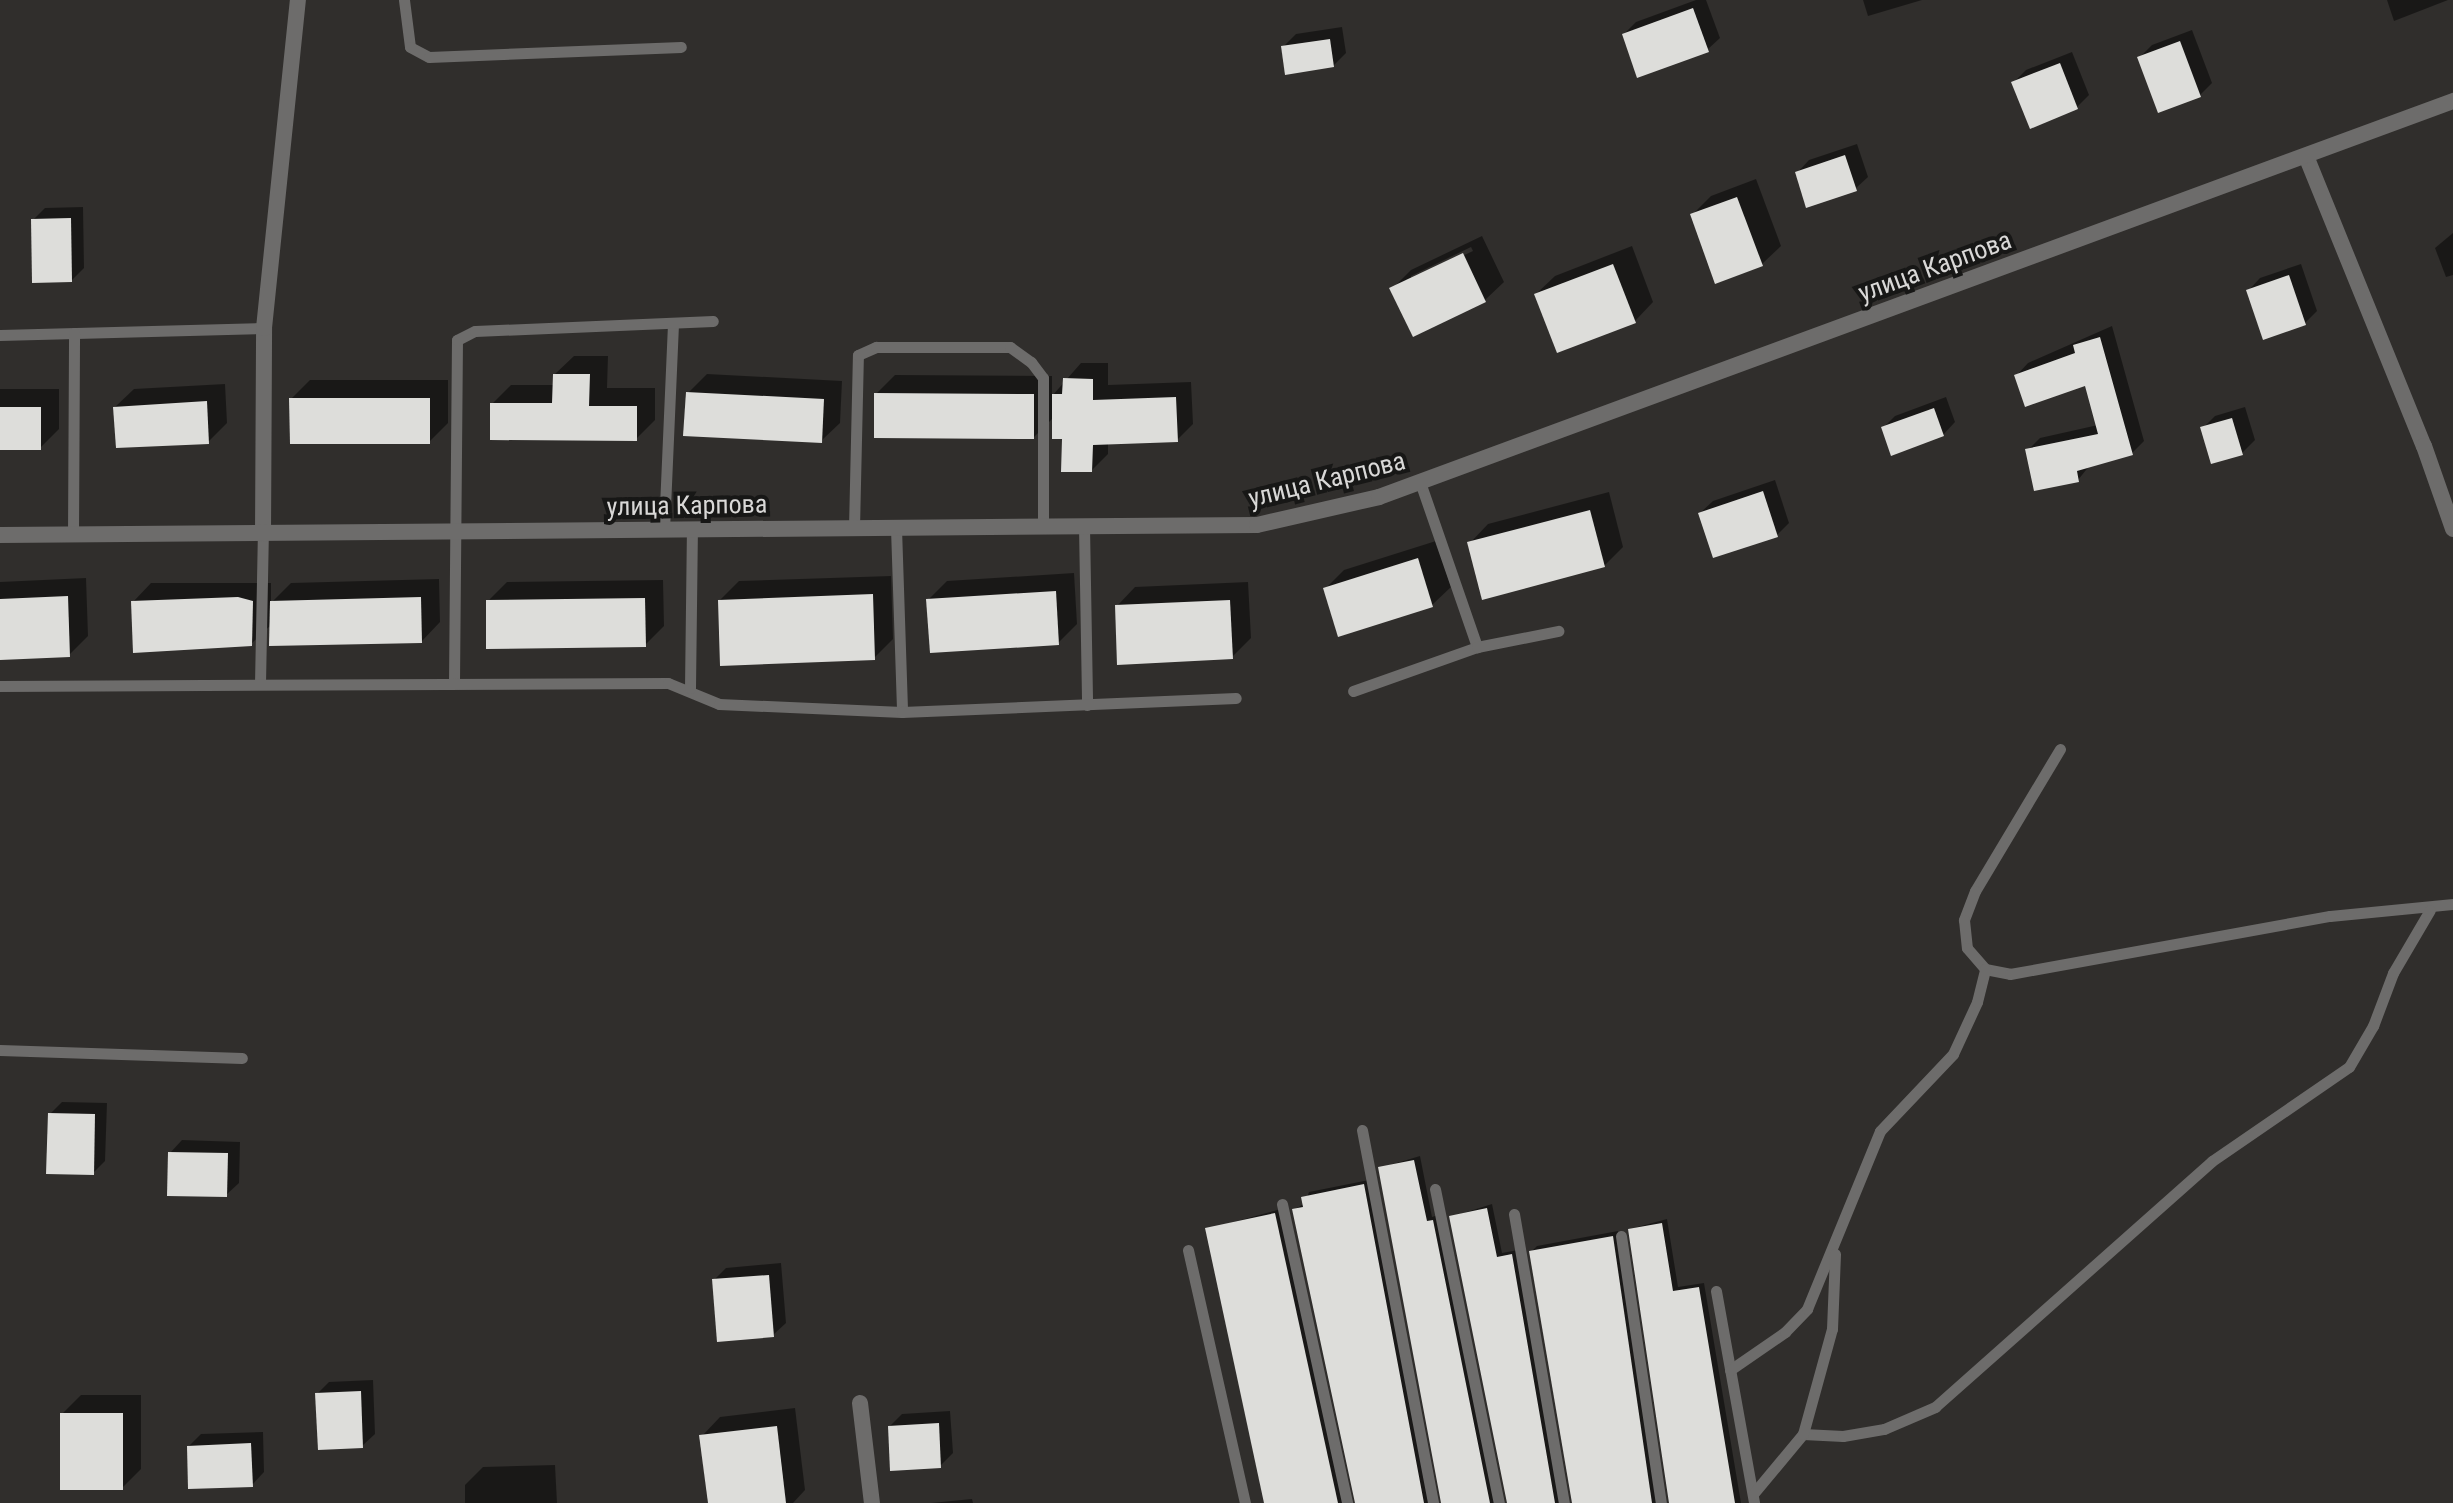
<!DOCTYPE html>
<html>
<head>
<meta charset="utf-8">
<style>
	body { margin:0 }
	#map { position:relative; width:2453px; height:1503px; overflow:hidden; background:#302e2c; font-family:"Roboto Condensed",sans-serif }
	div>[style] { position:absolute }
	.shadow>* { inset:0; background:#0007 }
	.building>* { inset:0; background:#ddddda }
	.lane>* { height:11px; margin:-5.5px; padding:0 5.5px; transform-origin:5.5px; border-radius:5.5px; background:#6d6c6b }
	.street>* { height:16px; margin:-8px; padding:0 8px; transform-origin:8px; border-radius:8px; background:#6d6c6b }
	span { translate:-50% -50%; white-space:nowrap; text-align:center; line-height:1.15; -webkit-text-stroke:8px #171716; paint-order:stroke }
	.street-label { font-size:26px; color:#d9d8d7 }
</style>
</head>
<body>
<div id="map">
	<div class="shadow">
		<div style="clip-path:polygon(1696px 0,1706px 0,1720px 38px,1707px 50px,1624px 34px,1636px 22px)"></div>
		<div style="clip-path:polygon(1863px 0,1922px 0,1868px 16px)"></div>
		<div style="clip-path:polygon(2387px 0,2448px 0,2394px 21px)"></div>
		<div style="clip-path:polygon(1342px 27px,1346px 53px,1334px 65px,1283px 47px,1296px 34px)"></div>
		<div style="clip-path:polygon(2192px 30px,2212px 83px,2200px 95px,2139px 58px,2152px 45px)"></div>
		<div style="clip-path:polygon(2072px 52px,2089px 95px,2077px 107px,2013px 83px,2026px 70px)"></div>
		<div style="clip-path:polygon(1857px 144px,1868px 177px,1855px 189px,1797px 173px,1809px 160px)"></div>
		<div style="clip-path:polygon(1756px 179px,1781px 246px,1762px 264px,1692px 215px,1711px 196px)"></div>
		<div style="clip-path:polygon(83px 207px,84px 268px,72px 280px,33px 220px,45px 208px)"></div>
		<div style="clip-path:polygon(2453px 233px,2453px 275px,2446px 277px,2435px 248px)"></div>
		<div style="clip-path:polygon(evenodd,1482px 236px,1504px 282px,1485px 300px,1392px 289px,1411px 270px,1482px 236px,1471px 247px,1473px 251px,1411px 280px,1411px 276px,1471px 247px)"></div>
		<div style="clip-path:polygon(1632px 246px,1653px 302px,1635px 321px,1536px 294px,1555px 276px)"></div>
		<div style="clip-path:polygon(2301px 264px,2317px 311px,2305px 323px,2248px 291px,2260px 278px)"></div>
		<div style="clip-path:polygon(2112px 326px,2144px 441px,2132px 453px,2090px 465px,2078px 480px,2028px 450px,2040px 438px,2098px 425px,2086px 383px,2016px 376px,2028px 363px)"></div>
		<div style="clip-path:polygon(574px 356px,608px 356px,607px 388px,655px 388px,655px 420px,636px 439px,492px 404px,511px 385px,555px 385px,555px 374px)"></div>
		<div style="clip-path:polygon(1081px 363px,1108px 363px,1108px 385px,1191px 382px,1193px 424px,1177px 440px,1108px 442px,1108px 454px,1092px 470px,1054px 417px,1034px 437px,876px 394px,895px 375px,1052px 376px,1052px 396px)"></div>
		<div style="clip-path:polygon(707px 374px,842px 381px,840px 423px,821px 441px,688px 393px)"></div>
		<div style="clip-path:polygon(310px 380px,448px 380px,448px 423px,429px 442px,291px 399px)"></div>
		<div style="clip-path:polygon(225px 384px,227px 423px,208px 442px,115px 407px,134px 389px)"></div>
		<div style="clip-path:polygon(0 389px,59px 389px,59px 429px,40px 448px,0 448px)"></div>
		<div style="clip-path:polygon(1946px 397px,1955px 422px,1943px 435px,1883px 428px,1895px 416px)"></div>
		<div style="clip-path:polygon(2245px 407px,2255px 440px,2242px 453px,2203px 428px,2215px 416px)"></div>
		<div style="clip-path:polygon(1775px 480px,1789px 523px,1777px 535px,1700px 513px,1713px 501px)"></div>
		<div style="clip-path:polygon(1609px 492px,1623px 547px,1604px 566px,1470px 543px,1488px 524px)"></div>
		<div style="clip-path:polygon(1436px 541px,1451px 587px,1432px 605px,1325px 589px,1344px 570px)"></div>
		<div style="clip-path:polygon(1074px 573px,1077px 624px,1058px 643px,928px 600px,947px 581px)"></div>
		<div style="clip-path:polygon(891px 576px,893px 639px,874px 658px,720px 600px,739px 581px)"></div>
		<div style="clip-path:polygon(86px 578px,88px 636px,69px 655px,0 658px,0 582px)"></div>
		<div style="clip-path:polygon(439px 579px,440px 622px,422px 641px,272px 624px,251px 644px,133px 602px,151px 583px,271px 583px,271px 603px,291px 583px)"></div>
		<div style="clip-path:polygon(663px 580px,664px 626px,645px 645px,488px 601px,507px 582px)"></div>
		<div style="clip-path:polygon(1248px 582px,1251px 638px,1232px 657px,1117px 606px,1135px 587px)"></div>
		<div style="clip-path:polygon(62px 1102px,107px 1103px,105px 1161px,93px 1173px,50px 1114px)"></div>
		<div style="clip-path:polygon(182px 1140px,240px 1142px,239px 1183px,226px 1195px,170px 1153px)"></div>
		<div style="clip-path:polygon(1420px 1156px,1432px 1217px,1438px 1215px,1500px 1503px,1442px 1503px,1380px 1168px)"></div>
		<div style="clip-path:polygon(1369px 1180px,1434px 1503px,1356px 1503px,1294px 1210px,1305px 1203px,1309px 1192px)"></div>
		<div style="clip-path:polygon(1492px 1204px,1502px 1253px,1518px 1250px,1565px 1503px,1508px 1503px,1451px 1217px)"></div>
		<div style="clip-path:polygon(1281px 1209px,1349px 1503px,1266px 1503px,1208px 1229px)"></div>
		<div style="clip-path:polygon(1667px 1219px,1678px 1287px,1704px 1283px,1741px 1503px,1671px 1503px,1630px 1229px)"></div>
		<div style="clip-path:polygon(1618px 1231px,1658px 1499px,1663px 1503px,1573px 1503px,1531px 1252px,1537px 1246px)"></div>
		<div style="clip-path:polygon(781px 1263px,786px 1323px,773px 1335px,714px 1280px,726px 1268px)"></div>
		<div style="clip-path:polygon(373px 1380px,375px 1434px,362px 1446px,317px 1394px,329px 1382px)"></div>
		<div style="clip-path:polygon(81px 1395px,141px 1395px,141px 1469px,122px 1488px,62px 1414px)"></div>
		<div style="clip-path:polygon(795px 1408px,805px 1490px,793px 1503px,710px 1503px,702px 1436px,720px 1417px)"></div>
		<div style="clip-path:polygon(950px 1411px,953px 1453px,940px 1466px,890px 1426px,902px 1414px)"></div>
		<div style="clip-path:polygon(263px 1432px,264px 1472px,252px 1485px,189px 1446px,201px 1434px)"></div>
		<div style="clip-path:polygon(555px 1465px,557px 1503px,465px 1503px,465px 1485px,483px 1467px)"></div>
		<div style="clip-path:polygon(972px 1499px,973px 1503px,931px 1503px)"></div>
	</div>
	<div class="building">
		<div style="clip-path:polygon(1693px 8px,1709px 52px,1637px 78px,1622px 34px)"></div>
		<div style="clip-path:polygon(1330px 39px,1334px 67px,1285px 75px,1281px 46px)"></div>
		<div style="clip-path:polygon(2180px 41px,2201px 97px,2158px 113px,2137px 57px)"></div>
		<div style="clip-path:polygon(2060px 63px,2078px 109px,2030px 129px,2011px 82px)"></div>
		<div style="clip-path:polygon(1845px 155px,1857px 191px,1806px 208px,1795px 172px)"></div>
		<div style="clip-path:polygon(1737px 197px,1763px 266px,1715px 284px,1690px 214px)"></div>
		<div style="clip-path:polygon(71px 218px,72px 282px,32px 283px,31px 219px)"></div>
		<div style="clip-path:polygon(1463px 253px,1486px 302px,1413px 337px,1389px 288px)"></div>
		<div style="clip-path:polygon(1613px 264px,1636px 323px,1557px 353px,1534px 294px)"></div>
		<div style="clip-path:polygon(2289px 275px,2306px 325px,2263px 340px,2246px 290px)"></div>
		<div style="clip-path:polygon(2100px 337px,2133px 455px,2077px 471px,2079px 482px,2034px 491px,2025px 449px,2098px 434px,2085px 386px,2025px 407px,2014px 375px,2075px 353px,2073px 345px)"></div>
		<div style="clip-path:polygon(553px 374px,590px 374px,589px 406px,637px 406px,637px 441px,490px 440px,490px 403px,552px 403px)"></div>
		<div style="clip-path:polygon(1063px 378px,1093px 379px,1093px 400px,1176px 397px,1178px 442px,1093px 445px,1092px 472px,1061px 472px,1062px 439px,1052px 439px,1052px 394px,1062px 394px)"></div>
		<div style="clip-path:polygon(686px 392px,824px 399px,822px 443px,683px 436px)"></div>
		<div style="clip-path:polygon(874px 393px,1034px 394px,1034px 439px,874px 438px)"></div>
		<div style="clip-path:polygon(289px 398px,430px 398px,430px 444px,290px 444px)"></div>
		<div style="clip-path:polygon(207px 401px,209px 444px,116px 448px,113px 407px)"></div>
		<div style="clip-path:polygon(0 407px,41px 407px,41px 450px,0 450px)"></div>
		<div style="clip-path:polygon(1934px 408px,1944px 436px,1891px 456px,1881px 427px)"></div>
		<div style="clip-path:polygon(2232px 418px,2243px 455px,2211px 464px,2200px 427px)"></div>
		<div style="clip-path:polygon(1763px 491px,1778px 537px,1713px 558px,1698px 513px)"></div>
		<div style="clip-path:polygon(1590px 510px,1605px 567px,1482px 600px,1467px 542px)"></div>
		<div style="clip-path:polygon(1418px 558px,1433px 607px,1338px 637px,1323px 588px)"></div>
		<div style="clip-path:polygon(1056px 591px,1059px 645px,930px 653px,926px 599px)"></div>
		<div style="clip-path:polygon(873px 594px,875px 660px,720px 666px,718px 600px)"></div>
		<div style="clip-path:polygon(68px 596px,70px 657px,0 660px,0 599px)"></div>
		<div style="clip-path:polygon(238px 597px,253px 601px,252px 646px,133px 653px,131px 601px)"></div>
		<div style="clip-path:polygon(421px 597px,422px 643px,269px 646px,270px 601px)"></div>
		<div style="clip-path:polygon(645px 598px,646px 647px,486px 649px,486px 600px)"></div>
		<div style="clip-path:polygon(1230px 600px,1233px 659px,1117px 665px,1115px 605px)"></div>
		<div style="clip-path:polygon(48px 1113px,95px 1114px,94px 1175px,46px 1174px)"></div>
		<div style="clip-path:polygon(168px 1152px,228px 1153px,227px 1197px,167px 1196px)"></div>
		<div style="clip-path:polygon(1414px 1160px,1427px 1221px,1433px 1220px,1490px 1503px,1441px 1503px,1378px 1167px)"></div>
		<div style="clip-path:polygon(1364px 1184px,1424px 1503px,1355px 1503px,1292px 1209px,1303px 1207px,1301px 1197px)"></div>
		<div style="clip-path:polygon(1487px 1208px,1497px 1257px,1512px 1254px,1555px 1503px,1507px 1503px,1449px 1216px)"></div>
		<div style="clip-path:polygon(1275px 1213px,1338px 1503px,1264px 1503px,1205px 1228px)"></div>
		<div style="clip-path:polygon(1662px 1223px,1673px 1291px,1699px 1287px,1735px 1503px,1669px 1503px,1628px 1229px)"></div>
		<div style="clip-path:polygon(1613px 1236px,1652px 1503px,1572px 1503px,1529px 1251px)"></div>
		<div style="clip-path:polygon(769px 1275px,774px 1337px,717px 1342px,712px 1279px)"></div>
		<div style="clip-path:polygon(361px 1391px,363px 1448px,318px 1450px,315px 1393px)"></div>
		<div style="clip-path:polygon(60px 1413px,123px 1413px,123px 1490px,60px 1490px)"></div>
		<div style="clip-path:polygon(939px 1423px,941px 1468px,890px 1471px,888px 1426px)"></div>
		<div style="clip-path:polygon(777px 1426px,786px 1503px,708px 1503px,699px 1435px)"></div>
		<div style="clip-path:polygon(251px 1443px,253px 1487px,188px 1489px,187px 1446px)"></div>
	</div>
	<div class="lane">
		<div style="left:404px;top:0;width:47px;rotate:82.7deg"></div>
		<div style="left:410px;top:47px;width:21px;rotate:28deg"></div>
		<div style="left:429px;top:57px;width:252px;rotate:-2.3deg"></div>
		<div style="left:0;top:335px;width:264px;rotate:-1.5deg"></div>
		<div style="left:1420px;top:482px;width:175px;rotate:70.9deg"></div>
		<div style="left:1084px;top:526px;width:179px;rotate:89deg"></div>
		<div style="left:854px;top:528px;width:173px;rotate:-88.7deg"></div>
		<div style="left:858px;top:355px;width:20px;rotate:-24deg"></div>
		<div style="left:876px;top:347px;width:134px"></div>
		<div style="left:1010px;top:347px;width:26px;rotate:36deg"></div>
		<div style="left:1031px;top:362px;width:20px;rotate:53deg"></div>
		<div style="left:1043px;top:378px;width:148px;rotate:90deg"></div>
		<div style="left:896px;top:528px;width:184px;rotate:88.1deg"></div>
		<div style="left:664px;top:530px;width:207px;rotate:-87.5deg"></div>
		<div style="left:73px;top:535px;width:202px;rotate:-89.7deg"></div>
		<div style="left:454px;top:683px;width:343px;rotate:-89.5deg"></div>
		<div style="left:457px;top:340px;width:20px;rotate:-27deg"></div>
		<div style="left:475px;top:331px;width:238px;rotate:-2.4deg"></div>
		<div style="left:260px;top:684px;width:150px;rotate:-88.9deg"></div>
		<div style="left:0;top:686px;width:668px;rotate:-0.26deg"></div>
		<div style="left:668px;top:683px;width:55px;rotate:22.4deg"></div>
		<div style="left:719px;top:704px;width:183px;rotate:2.5deg"></div>
		<div style="left:902px;top:712px;width:334px;rotate:-2.4deg"></div>
		<div style="left:690px;top:688px;width:158px;rotate:-89.3deg"></div>
		<div style="left:1353px;top:691px;width:132px;rotate:-19.5deg"></div>
		<div style="left:1477px;top:647px;width:83px;rotate:-11.2deg"></div>
		<div style="left:2060px;top:749px;width:165px;rotate:120.9deg"></div>
		<div style="left:1975px;top:891px;width:31px;rotate:111deg"></div>
		<div style="left:1964px;top:920px;width:28px;rotate:84deg"></div>
		<div style="left:1967px;top:948px;width:28px;rotate:49deg"></div>
		<div style="left:1985px;top:969px;width:25px;rotate:11deg"></div>
		<div style="left:2010px;top:974px;width:325px;rotate:-10.3deg"></div>
		<div style="left:2330px;top:916px;width:124px;rotate:-5.6deg"></div>
		<div style="left:0;top:1050px;width:242px;rotate:1.9deg"></div>
		<div style="left:1362px;top:1130px;width:380px;rotate:79.2deg"></div>
		<div style="left:1435px;top:1189px;width:320px;rotate:78.5deg"></div>
		<div style="left:1282px;top:1204px;width:306px;rotate:77.7deg"></div>
		<div style="left:1514px;top:1214px;width:293px;rotate:80.2deg"></div>
		<div style="left:1621px;top:1236px;width:270px;rotate:81.5deg"></div>
		<div style="left:1188px;top:1250px;width:259px;rotate:77.3deg"></div>
		<div style="left:1716px;top:1291px;width:215px;rotate:79.8deg"></div>
		<div style="left:1730px;top:1370px;width:67px;rotate:-34.6deg"></div>
		<div style="left:1785px;top:1332px;width:32px;rotate:-46deg"></div>
		<div style="left:1807px;top:1309px;width:192px;rotate:-67.7deg"></div>
		<div style="left:1880px;top:1131px;width:106px;rotate:-46.5deg"></div>
		<div style="left:1953px;top:1054px;width:57px;rotate:-65.2deg"></div>
		<div style="left:1977px;top:1002px;width:34px;rotate:-76deg"></div>
		<div style="left:1803px;top:1434px;width:40px;rotate:2.9deg"></div>
		<div style="left:1843px;top:1436px;width:42px;rotate:-9.7deg"></div>
		<div style="left:1884px;top:1429px;width:56px;rotate:-23.3deg"></div>
		<div style="left:1935px;top:1407px;width:370px;rotate:-41.6deg"></div>
		<div style="left:2212px;top:1161px;width:166px;rotate:-34.5deg"></div>
		<div style="left:2349px;top:1067px;width:48px;rotate:-59.7deg"></div>
		<div style="left:2373px;top:1026px;width:57px;rotate:-69.3deg"></div>
		<div style="left:2393px;top:973px;width:73px;rotate:-59.6deg"></div>
		<div style="left:1753px;top:1494px;width:78px;rotate:-50.2deg"></div>
		<div style="left:1803px;top:1434px;width:109px;rotate:-74.6deg"></div>
		<div style="left:1832px;top:1329px;width:75px;rotate:-87.7deg"></div>
	</div>
	<div class="street">
		<div style="left:2306px;top:156px;width:313px;rotate:67.9deg"></div>
		<div style="left:2424px;top:446px;width:88px;rotate:70.7deg"></div>
		<div style="left:263px;top:534px;width:206px;rotate:-89.7deg"></div>
		<div style="left:264px;top:328px;width:330px;rotate:-84.1deg"></div>
		<div style="left:0;top:535px;width:1257px;rotate:-0.46deg"></div>
		<div style="left:1257px;top:525px;width:125px;rotate:-12.9deg"></div>
		<div style="left:1379px;top:497px;width:1145px;rotate:-20.24deg"></div>
		<div style="left:860px;top:1403px;width:101px;rotate:83.2deg"></div>
	</div>
	<div class="street-label">
		<span style="left:1935px;top:267px;rotate:-20deg">улица Карпова</span>
		<span style="left:1327px;top:480px;rotate:-14deg">улица Карпова</span>
		<span style="left:687px;top:506px;rotate:-1deg">улица Карпова</span>
	</div>
</div>
</body>
</html>
